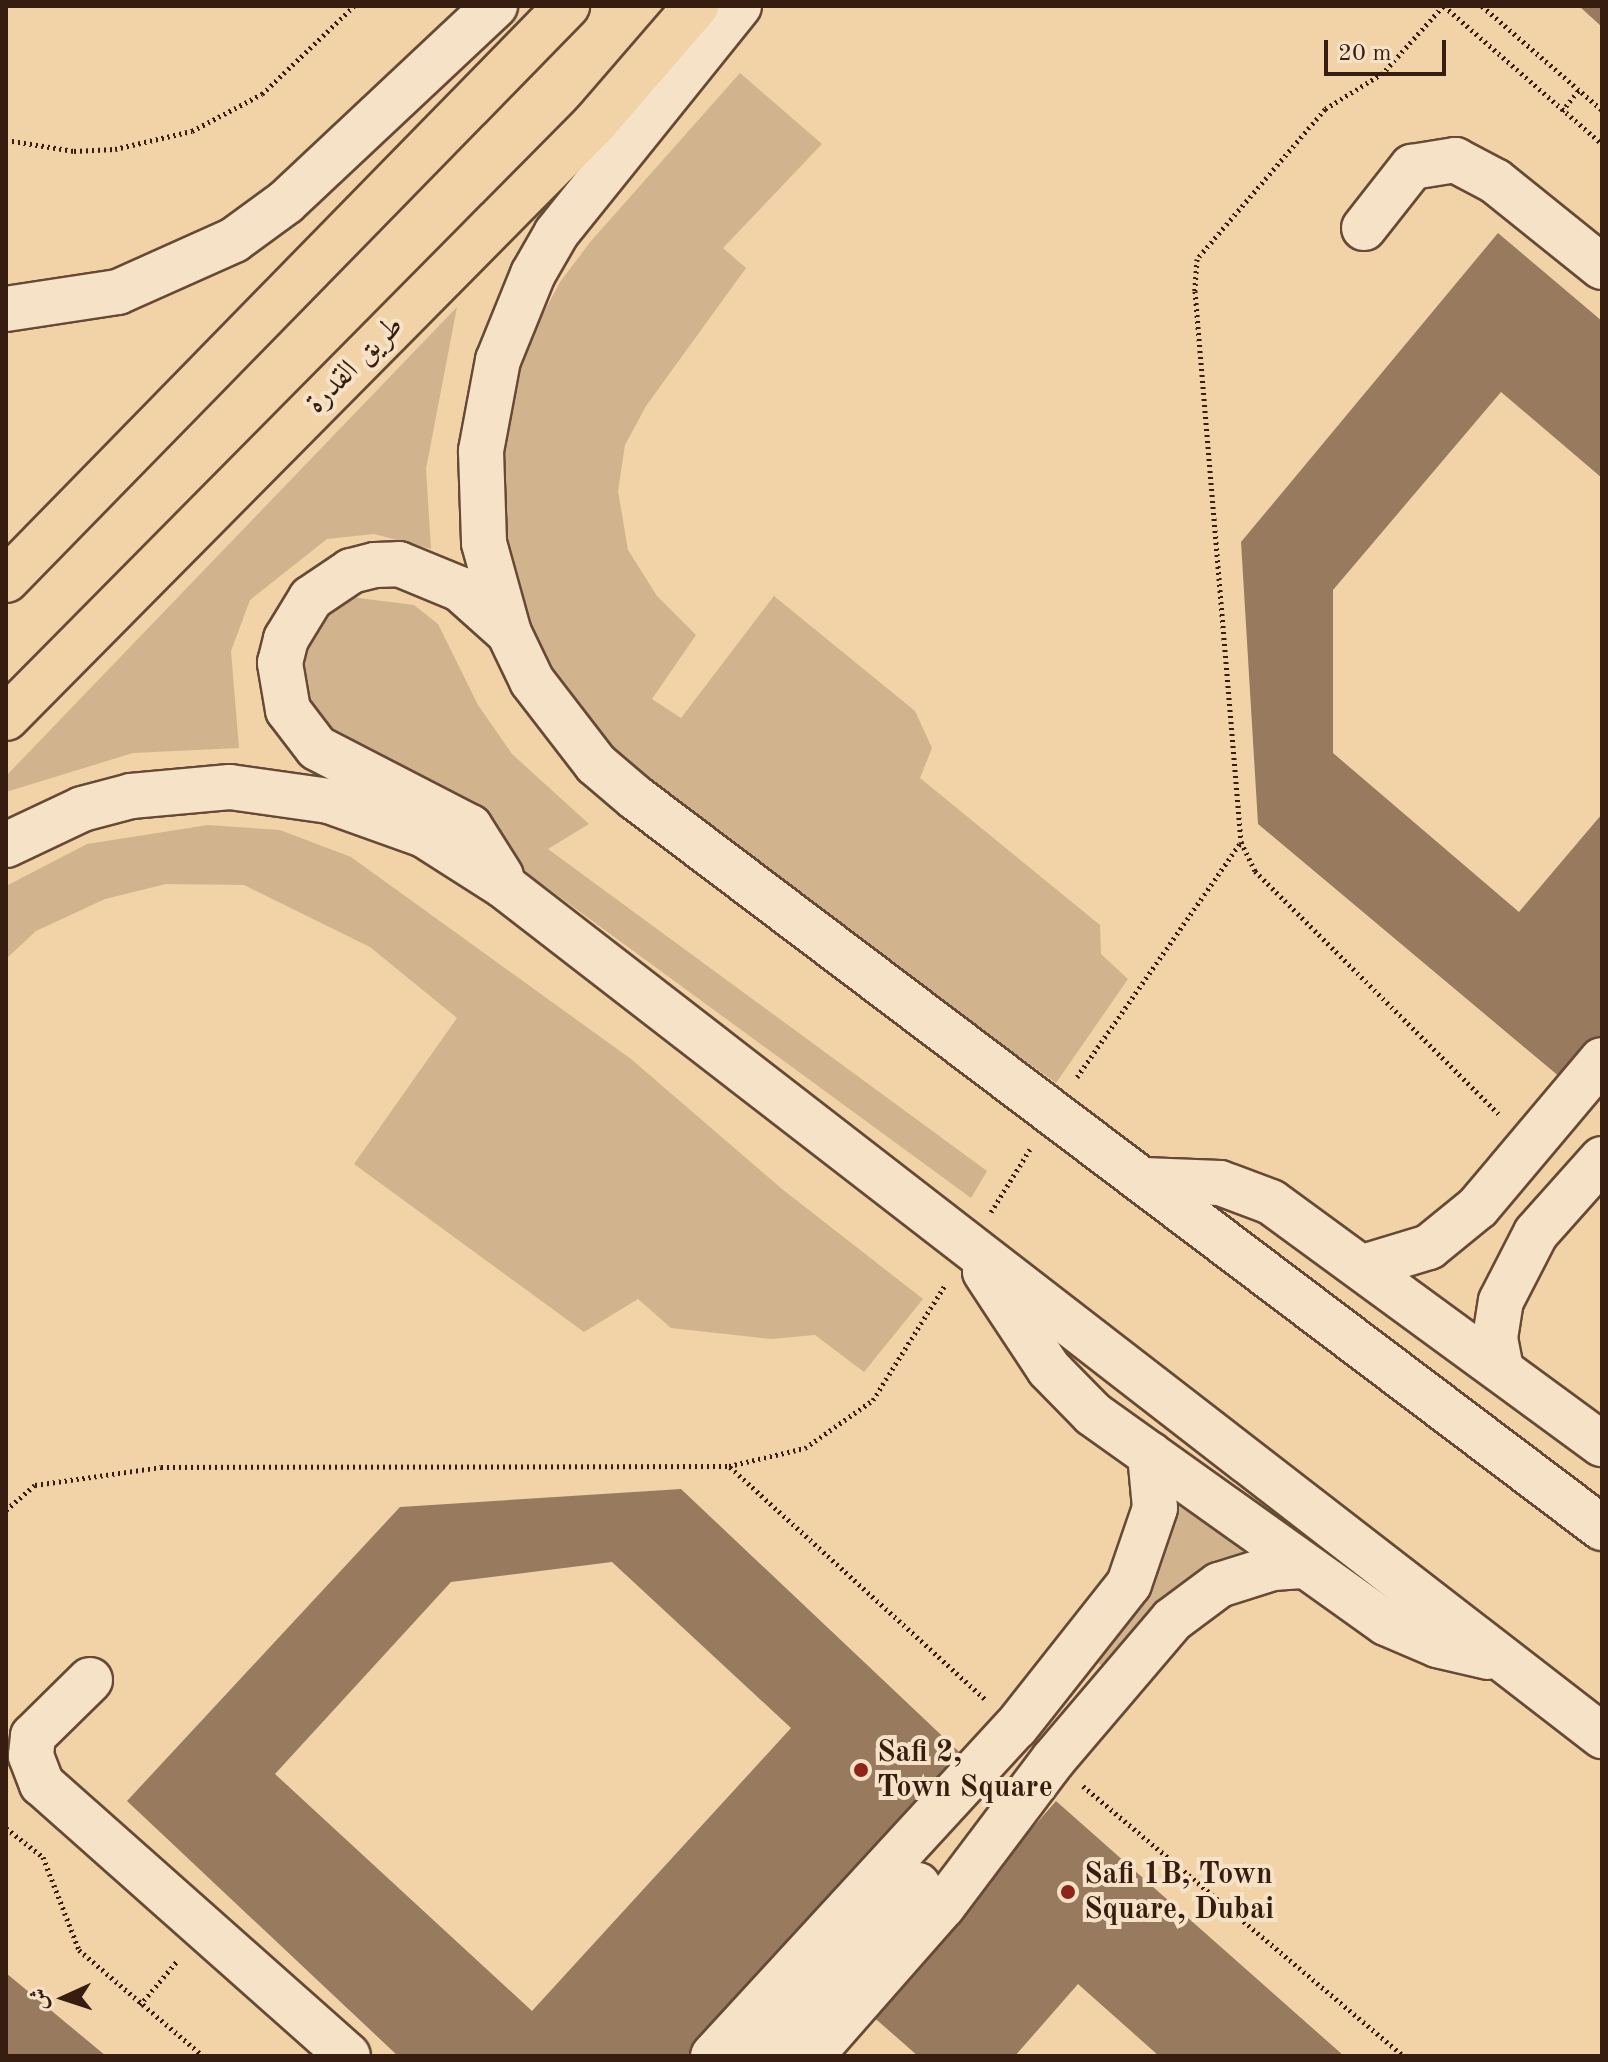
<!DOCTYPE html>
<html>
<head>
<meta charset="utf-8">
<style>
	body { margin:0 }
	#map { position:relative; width:1608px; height:2062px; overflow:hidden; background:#f1d3a7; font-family:"Old Standard TT",Amiri,serif }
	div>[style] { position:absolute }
	.green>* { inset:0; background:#d1b48d }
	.building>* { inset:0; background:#987b5f }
	.path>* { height:5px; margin-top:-2.5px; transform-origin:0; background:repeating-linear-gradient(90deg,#371c10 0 2px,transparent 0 6px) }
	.roads { filter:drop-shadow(2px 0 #664a36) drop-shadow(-2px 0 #664a36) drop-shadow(0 2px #664a36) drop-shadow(0 -2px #664a36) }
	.minor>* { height:44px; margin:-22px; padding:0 22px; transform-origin:22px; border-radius:22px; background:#f6e2c6 }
	.major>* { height:44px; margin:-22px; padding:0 22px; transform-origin:22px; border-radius:22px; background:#f1d3a7 }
	.dots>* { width:22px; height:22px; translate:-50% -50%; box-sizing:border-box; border:4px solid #f6e2c6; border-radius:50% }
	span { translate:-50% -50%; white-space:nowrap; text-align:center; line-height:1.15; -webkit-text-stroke:8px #f6e2c6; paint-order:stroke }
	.street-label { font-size:30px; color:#371c10 }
	.poi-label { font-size:30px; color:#371c10; font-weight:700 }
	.left { translate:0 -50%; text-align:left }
	.frame { position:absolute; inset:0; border:8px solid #371c10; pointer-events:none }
	.north { position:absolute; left:24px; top:1958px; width:80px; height:80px; -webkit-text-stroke:6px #f6e2c6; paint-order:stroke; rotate:267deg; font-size:22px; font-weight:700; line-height:32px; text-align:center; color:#371c10 }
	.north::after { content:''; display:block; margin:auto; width:28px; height:36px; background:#371c10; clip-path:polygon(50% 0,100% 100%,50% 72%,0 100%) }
	.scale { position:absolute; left:1324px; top:40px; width:122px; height:36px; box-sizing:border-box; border:4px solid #371c10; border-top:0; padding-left:10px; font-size:24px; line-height:28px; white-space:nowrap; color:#371c10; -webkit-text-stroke:6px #f6e2c6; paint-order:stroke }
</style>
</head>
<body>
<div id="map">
	<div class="green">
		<div style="clip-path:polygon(740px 73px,822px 144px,723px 248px,746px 268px,646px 406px,625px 445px,618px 491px,628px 550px,657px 596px,696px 635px,652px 699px,681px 718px,774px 596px,915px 711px,932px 748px,920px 778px,1100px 925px,1101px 954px,1128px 979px,1056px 1083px,645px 787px,556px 686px,521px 612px,506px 552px,500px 487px,505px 414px,525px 348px,560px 282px,591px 241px)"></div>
		<div style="clip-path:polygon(457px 307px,426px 469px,431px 549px,374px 534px,327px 539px,250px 600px,231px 651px,239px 748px,133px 753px,6px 792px,6px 776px)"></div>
		<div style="clip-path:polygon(351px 597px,414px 605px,438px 624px,478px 705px,512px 754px,589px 824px,548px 849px,987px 1171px,971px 1198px,535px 879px,457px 814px,325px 747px,295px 671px,323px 612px)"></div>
		<div style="clip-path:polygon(208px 825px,280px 830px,351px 857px,631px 1059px,782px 1189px,923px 1299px,864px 1372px,815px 1335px,771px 1339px,671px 1328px,638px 1299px,584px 1332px,354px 1164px,457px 1018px,370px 947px,244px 885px,166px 884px,105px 899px,36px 931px,6px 959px,6px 886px,87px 844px)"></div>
		<div style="clip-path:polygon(1168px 1496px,1251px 1553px,1111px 1672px,1088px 1656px,1152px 1588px)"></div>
	</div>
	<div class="building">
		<div style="clip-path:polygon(1579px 6px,1602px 6px,1602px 27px)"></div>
		<div style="clip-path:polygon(1498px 233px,1602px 321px,1602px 478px,1501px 392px,1333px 590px,1333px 753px,1519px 912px,1602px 814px,1602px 1040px,1567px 1083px,1258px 824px,1241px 542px)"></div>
		<div style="clip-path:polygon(evenodd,681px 1489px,974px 1766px,703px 2056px,398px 2056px,127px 1801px,400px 1507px,681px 1489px,612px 1562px,791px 1728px,532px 2011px,275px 1774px,451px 1582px,612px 1562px)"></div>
		<div style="clip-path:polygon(1056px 1801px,1344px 2056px,1159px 2056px,1078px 1984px,1015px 2056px,918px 2056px,870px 2014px)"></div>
		<div style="clip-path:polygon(6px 1973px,106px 2056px,6px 2056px)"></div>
	</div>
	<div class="path">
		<div style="left:1443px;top:6px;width:90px;rotate:131.8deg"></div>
		<div style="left:1383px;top:73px;width:68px;rotate:148.2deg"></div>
		<div style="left:1325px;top:109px;width:197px;rotate:130.5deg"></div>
		<div style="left:1197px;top:259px;width:32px;rotate:94deg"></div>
		<div style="left:1195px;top:291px;width:553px;rotate:85.23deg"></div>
		<div style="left:1241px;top:842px;width:32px;rotate:64deg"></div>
		<div style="left:1255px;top:871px;width:347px;rotate:44.9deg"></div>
		<div style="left:1444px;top:6px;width:210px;rotate:41.1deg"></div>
		<div style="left:1482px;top:6px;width:159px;rotate:40.9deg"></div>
		<div style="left:1562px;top:111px;width:27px;rotate:-51deg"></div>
		<div style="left:6px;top:140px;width:69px;rotate:9.2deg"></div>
		<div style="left:74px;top:151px;width:41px;rotate:-2.8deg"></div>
		<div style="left:115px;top:149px;width:79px;rotate:-13.2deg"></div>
		<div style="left:192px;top:131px;width:79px;rotate:-27.9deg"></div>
		<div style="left:262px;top:94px;width:127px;rotate:-43.7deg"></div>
		<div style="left:1077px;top:1077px;width:287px;rotate:-55.1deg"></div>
		<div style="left:991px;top:1212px;width:74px;rotate:-58.2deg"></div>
		<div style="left:730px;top:1467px;width:346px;rotate:42.3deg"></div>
		<div style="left:6px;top:1510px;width:38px;rotate:-41deg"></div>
		<div style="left:35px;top:1485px;width:127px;rotate:-8.1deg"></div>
		<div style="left:161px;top:1467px;width:568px;rotate:-0.1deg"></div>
		<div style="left:729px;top:1466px;width:78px;rotate:-13.3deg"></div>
		<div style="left:805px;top:1448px;width:83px;rotate:-35.2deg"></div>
		<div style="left:873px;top:1400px;width:136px;rotate:-57.9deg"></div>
		<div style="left:1083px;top:1786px;width:419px;rotate:40.1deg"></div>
		<div style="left:6px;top:1828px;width:47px;rotate:38.1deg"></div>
		<div style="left:43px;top:1857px;width:100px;rotate:68.8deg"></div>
		<div style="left:79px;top:1950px;width:163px;rotate:40.5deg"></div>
		<div style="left:140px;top:2005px;width:59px;rotate:-49.8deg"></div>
	</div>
	<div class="roads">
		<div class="minor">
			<div style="left:739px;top:6px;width:292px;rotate:128.8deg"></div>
			<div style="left:556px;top:234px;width:46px;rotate:119.9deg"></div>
			<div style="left:533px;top:274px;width:93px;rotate:112.1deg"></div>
			<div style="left:498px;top:360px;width:93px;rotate:100.6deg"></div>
			<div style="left:481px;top:451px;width:92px;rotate:88.1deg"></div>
			<div style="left:484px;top:543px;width:93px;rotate:74.5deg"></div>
			<div style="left:509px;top:633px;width:53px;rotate:64.4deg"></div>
			<div style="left:532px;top:681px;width:105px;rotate:52.4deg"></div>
			<div style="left:596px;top:764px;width:52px;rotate:40.4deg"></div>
			<div style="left:636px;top:798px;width:1211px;rotate:37.08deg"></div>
			<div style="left:1364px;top:228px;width:78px;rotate:-51.8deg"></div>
			<div style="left:1412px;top:167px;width:44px;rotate:-9.2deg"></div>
			<div style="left:1455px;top:160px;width:45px;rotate:27.7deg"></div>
			<div style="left:1495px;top:181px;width:137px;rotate:38.8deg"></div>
			<div style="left:6px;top:309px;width:113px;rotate:-8.6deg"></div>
			<div style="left:118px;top:292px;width:127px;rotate:-24.1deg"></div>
			<div style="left:234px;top:240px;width:64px;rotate:-36.2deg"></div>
			<div style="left:286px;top:202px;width:287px;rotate:-43.2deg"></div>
			<div style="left:6px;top:845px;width:84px;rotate:-25.3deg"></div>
			<div style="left:82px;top:809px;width:51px;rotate:-14.9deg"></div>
			<div style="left:131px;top:796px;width:99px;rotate:-5.2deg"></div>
			<div style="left:230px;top:787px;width:100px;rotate:8deg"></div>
			<div style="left:329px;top:801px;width:101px;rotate:19.7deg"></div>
			<div style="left:424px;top:835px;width:95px;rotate:32.5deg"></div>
			<div style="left:504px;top:886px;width:1389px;rotate:37.74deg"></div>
			<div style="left:501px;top:876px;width:58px;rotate:-122.3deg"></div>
			<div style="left:470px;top:827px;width:172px;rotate:-152.7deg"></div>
			<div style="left:317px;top:748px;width:48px;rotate:-127.3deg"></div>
			<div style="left:288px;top:710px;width:48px;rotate:-99.7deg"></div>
			<div style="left:280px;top:663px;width:25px;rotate:-76deg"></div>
			<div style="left:286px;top:639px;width:48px;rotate:-58.6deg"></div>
			<div style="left:311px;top:598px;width:48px;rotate:-34deg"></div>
			<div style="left:351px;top:571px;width:25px;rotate:-14deg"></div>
			<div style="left:375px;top:565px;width:24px;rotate:-2deg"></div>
			<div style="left:399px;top:564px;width:66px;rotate:22.3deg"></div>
			<div style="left:460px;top:589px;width:63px;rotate:41.8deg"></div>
			<div style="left:1144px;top:1180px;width:76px;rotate:2.3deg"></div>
			<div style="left:1220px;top:1183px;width:54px;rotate:20.4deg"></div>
			<div style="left:1271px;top:1202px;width:410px;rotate:36.2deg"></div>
			<div style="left:1363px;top:1267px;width:69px;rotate:-16.9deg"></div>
			<div style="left:1429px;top:1247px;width:63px;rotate:-39.2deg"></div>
			<div style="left:1478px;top:1207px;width:192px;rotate:-49.9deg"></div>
			<div style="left:985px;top:1272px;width:116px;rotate:56.6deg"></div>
			<div style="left:1049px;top:1369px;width:63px;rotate:45.6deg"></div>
			<div style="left:1093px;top:1414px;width:360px;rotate:35.5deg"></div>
			<div style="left:1386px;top:1623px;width:56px;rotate:23.3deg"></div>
			<div style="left:1437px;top:1645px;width:52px;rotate:13.2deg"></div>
			<div style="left:1501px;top:1369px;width:32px;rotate:-101deg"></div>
			<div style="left:1495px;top:1338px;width:37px;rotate:-81deg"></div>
			<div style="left:1501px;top:1301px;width:76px;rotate:-62.8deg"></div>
			<div style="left:1536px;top:1233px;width:99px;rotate:-48.3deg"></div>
			<div style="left:90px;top:1680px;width:80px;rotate:135.5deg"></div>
			<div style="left:33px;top:1736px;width:20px;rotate:96deg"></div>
			<div style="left:31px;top:1756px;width:30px;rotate:69deg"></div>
			<div style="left:42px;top:1784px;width:409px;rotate:41.6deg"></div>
			<div style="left:713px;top:2056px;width:447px;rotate:-47.4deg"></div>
			<div style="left:1016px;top:1727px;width:182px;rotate:-51.7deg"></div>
			<div style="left:1129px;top:1584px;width:80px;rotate:-71.1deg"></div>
			<div style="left:1155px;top:1508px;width:54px;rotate:-95.3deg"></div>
			<div style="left:764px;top:2056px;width:230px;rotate:-48deg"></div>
			<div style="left:811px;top:2056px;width:200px;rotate:-48.7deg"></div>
			<div style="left:943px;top:1906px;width:183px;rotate:-53deg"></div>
			<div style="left:1053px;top:1760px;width:184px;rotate:-49.6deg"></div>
			<div style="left:1172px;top:1620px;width:59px;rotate:-36.7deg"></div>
			<div style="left:1219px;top:1585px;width:57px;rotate:-17.5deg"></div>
			<div style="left:1273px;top:1568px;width:29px;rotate:-4deg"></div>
		</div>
		<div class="major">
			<div style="left:6px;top:580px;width:803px;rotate:-45.66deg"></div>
			<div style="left:6px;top:718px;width:837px;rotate:-45.29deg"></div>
			<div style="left:595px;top:123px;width:155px;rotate:-49.2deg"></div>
		</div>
	</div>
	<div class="dots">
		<div style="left:861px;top:1770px;background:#8f2418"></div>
		<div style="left:1068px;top:1892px;background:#8f2418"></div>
	</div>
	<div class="street-label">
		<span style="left:355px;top:365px;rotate:-45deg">طريق القدرة</span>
	</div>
	<div class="poi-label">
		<span class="left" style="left:877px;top:1770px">Safi 2,<br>Town Square</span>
		<span class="left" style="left:1084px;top:1892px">Safi 1B, Town<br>Square, Dubai</span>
	</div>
	<div class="frame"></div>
	<div class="north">ش</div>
	<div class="scale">20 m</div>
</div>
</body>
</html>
